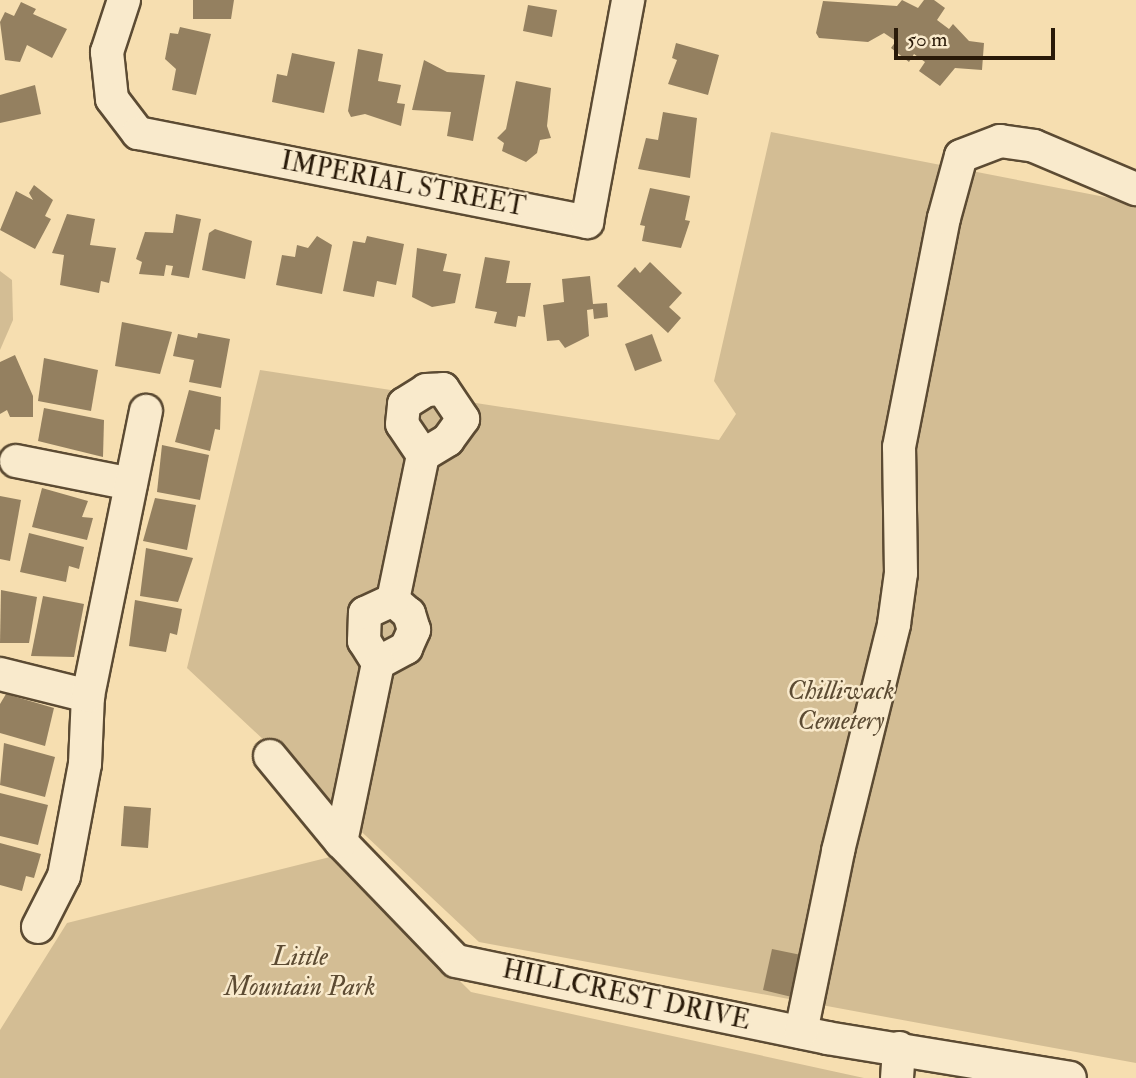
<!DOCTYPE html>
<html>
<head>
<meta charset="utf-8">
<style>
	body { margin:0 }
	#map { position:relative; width:1136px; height:1078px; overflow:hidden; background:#f6deb0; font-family:"IM FELL Double Pica",serif }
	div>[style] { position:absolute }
	.green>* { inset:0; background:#d3bd94 }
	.building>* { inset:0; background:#948060 }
	.roads { filter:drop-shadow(2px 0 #5c4b33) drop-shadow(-2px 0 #5c4b33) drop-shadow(0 2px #5c4b33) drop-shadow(0 -2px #5c4b33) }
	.minor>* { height:32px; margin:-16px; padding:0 16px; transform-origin:16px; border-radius:16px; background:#f9eacc }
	span { translate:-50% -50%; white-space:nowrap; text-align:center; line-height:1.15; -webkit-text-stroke:5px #f9eacc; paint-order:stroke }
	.street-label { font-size:26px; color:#291a09 }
	.park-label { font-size:26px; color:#5c4b33; font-style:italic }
	.scale { position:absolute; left:894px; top:28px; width:161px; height:32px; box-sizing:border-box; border:4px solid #291a09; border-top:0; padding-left:9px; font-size:21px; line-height:24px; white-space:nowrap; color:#291a09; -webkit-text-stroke:5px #f9eacc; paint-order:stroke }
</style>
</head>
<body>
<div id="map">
	<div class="green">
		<div style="clip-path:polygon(771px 132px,1136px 203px,1136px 1063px,479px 942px,187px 668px,260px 370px,719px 440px,736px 414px,714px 381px)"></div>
		<div style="clip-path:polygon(0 271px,12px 280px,13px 320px,0 350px)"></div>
		<div style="clip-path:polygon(334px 856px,471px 992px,864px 1078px,0 1078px,0 1030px,67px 923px)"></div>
	</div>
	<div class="building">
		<div style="clip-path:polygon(193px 0,234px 0,231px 19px,193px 19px)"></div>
		<div style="clip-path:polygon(902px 0,918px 8px,924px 0,934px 0,945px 8px,937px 20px,949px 29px,953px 24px,969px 41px,984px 43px,982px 70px,955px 68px,940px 86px,919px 71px,925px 62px,914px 54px,909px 62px,891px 48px,896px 41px,884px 33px,868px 42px,819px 38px,816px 33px,823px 1px,897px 6px)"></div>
		<div style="clip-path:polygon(21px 2px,36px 9px,33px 14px,67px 29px,52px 58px,27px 45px,20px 62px,5px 60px,0 22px,5px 12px,14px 16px)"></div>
		<div style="clip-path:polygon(528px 5px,557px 10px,552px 37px,523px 31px)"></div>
		<div style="clip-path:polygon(180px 27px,211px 34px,196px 95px,172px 90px,176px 69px,165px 59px,170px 33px,178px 34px)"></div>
		<div style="clip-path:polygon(676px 43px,719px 55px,708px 95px,668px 84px,677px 60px,672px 58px)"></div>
		<div style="clip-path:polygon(358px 49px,383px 54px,378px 81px,401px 85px,397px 103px,405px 104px,401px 126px,365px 114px,351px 117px,348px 111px)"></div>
		<div style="clip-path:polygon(292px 53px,335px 62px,324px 113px,272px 102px,277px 74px,287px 76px)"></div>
		<div style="clip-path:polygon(424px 60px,447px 72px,485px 75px,473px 141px,447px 136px,451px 112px,412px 110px)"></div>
		<div style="clip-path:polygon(516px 81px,551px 88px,547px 126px,551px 138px,540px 140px,537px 153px,526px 162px,502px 151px,504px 143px,497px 138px,506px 129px)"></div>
		<div style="clip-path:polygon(35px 85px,41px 114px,0 123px,0 95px)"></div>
		<div style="clip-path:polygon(663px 112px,697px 118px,690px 178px,638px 169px,646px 138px,658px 140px)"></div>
		<div style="clip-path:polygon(34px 185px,53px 200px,45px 216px,51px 219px,35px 249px,0 230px,16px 191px,33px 200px,29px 193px)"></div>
		<div style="clip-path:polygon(650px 188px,690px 196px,685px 220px,690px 221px,681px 248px,642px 241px,645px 226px,640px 225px)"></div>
		<div style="clip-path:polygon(67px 214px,95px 219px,90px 245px,116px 248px,109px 283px,101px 281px,99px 293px,60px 285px,64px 255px,52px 253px)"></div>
		<div style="clip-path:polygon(176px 214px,201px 219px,189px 278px,171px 275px,173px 266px,166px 265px,164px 276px,139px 274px,142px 262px,136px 259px,145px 232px,173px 233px)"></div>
		<div style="clip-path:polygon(215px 229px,252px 241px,245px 279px,202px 270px,209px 233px)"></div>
		<div style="clip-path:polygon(317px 236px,332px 245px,322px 294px,276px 285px,282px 255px,295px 257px,297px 245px,308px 248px)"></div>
		<div style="clip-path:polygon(367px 236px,404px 244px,396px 285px,377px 281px,374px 297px,343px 291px,353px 241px,365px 243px)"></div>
		<div style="clip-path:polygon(417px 248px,447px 254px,443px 271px,461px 274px,455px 303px,432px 307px,412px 297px)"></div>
		<div style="clip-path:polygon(485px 257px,510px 261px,506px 283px,531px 283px,525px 317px,518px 316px,516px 327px,494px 323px,497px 312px,475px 308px)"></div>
		<div style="clip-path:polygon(650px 262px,682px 293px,669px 307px,681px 318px,668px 333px,617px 286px,635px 267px,640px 273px)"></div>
		<div style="clip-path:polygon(590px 276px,593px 304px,607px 303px,608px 317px,594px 319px,593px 309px,587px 310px,589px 336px,565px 348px,559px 340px,547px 341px,543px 305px,564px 302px,562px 279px)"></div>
		<div style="clip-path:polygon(122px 322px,172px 332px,160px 374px,115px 366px)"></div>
		<div style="clip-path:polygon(198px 333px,230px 339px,221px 388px,189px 382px,194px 360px,173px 356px,178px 334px,197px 338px)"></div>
		<div style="clip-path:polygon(652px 334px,662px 361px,635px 371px,625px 344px)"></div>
		<div style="clip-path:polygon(15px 355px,33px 396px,33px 417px,10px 417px,7px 410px,0 414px,0 362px)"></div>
		<div style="clip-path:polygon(44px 358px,98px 370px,91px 411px,38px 401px)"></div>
		<div style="clip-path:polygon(189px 390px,221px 397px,220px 430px,215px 429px,210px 451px,175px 442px)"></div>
		<div style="clip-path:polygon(44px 408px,104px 420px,103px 457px,38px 441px)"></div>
		<div style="clip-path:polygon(162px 445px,209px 455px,200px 500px,157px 492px)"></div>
		<div style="clip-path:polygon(42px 488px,88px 501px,82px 517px,93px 518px,87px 540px,32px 527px)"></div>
		<div style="clip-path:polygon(0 496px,21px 500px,10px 561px,0 559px)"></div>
		<div style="clip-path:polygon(155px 498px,196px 505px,187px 550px,143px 541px)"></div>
		<div style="clip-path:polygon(29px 533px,84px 547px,79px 569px,69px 566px,66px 582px,20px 572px)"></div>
		<div style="clip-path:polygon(146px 548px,193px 558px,178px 602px,140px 596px)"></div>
		<div style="clip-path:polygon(1px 590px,37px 597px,29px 643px,0 643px)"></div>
		<div style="clip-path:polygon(43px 596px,84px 604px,74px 657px,31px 656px)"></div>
		<div style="clip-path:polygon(135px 600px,182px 609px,177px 635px,170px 633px,166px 652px,129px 646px)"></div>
		<div style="clip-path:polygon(6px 694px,54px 708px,45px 746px,0 733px,0 704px)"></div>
		<div style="clip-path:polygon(4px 743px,55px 757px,45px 797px,0 785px)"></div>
		<div style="clip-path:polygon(0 793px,48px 805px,38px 845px,0 836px)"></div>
		<div style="clip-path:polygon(124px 806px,151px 808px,148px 848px,121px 846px)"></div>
		<div style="clip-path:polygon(0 843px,41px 854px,34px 878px,26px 876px,22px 891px,0 885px)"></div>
		<div style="clip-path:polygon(772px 949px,806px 956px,796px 998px,763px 990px)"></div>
	</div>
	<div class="roads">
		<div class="minor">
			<div style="left:124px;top:0;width:55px;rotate:108.1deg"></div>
			<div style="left:107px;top:52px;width:47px;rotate:83.9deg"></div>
			<div style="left:112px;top:99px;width:43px;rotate:52.6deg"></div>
			<div style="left:138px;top:133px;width:458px;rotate:11.2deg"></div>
			<div style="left:587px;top:222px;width:226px;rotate:-79.5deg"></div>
			<div style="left:16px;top:461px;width:117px;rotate:11.3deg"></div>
			<div style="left:393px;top:600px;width:148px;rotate:-78.3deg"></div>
			<div style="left:423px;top:455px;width:37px;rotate:-124deg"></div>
			<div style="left:402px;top:424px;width:20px;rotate:-84deg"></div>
			<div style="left:404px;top:404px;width:26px;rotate:-32deg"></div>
			<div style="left:426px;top:390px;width:17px;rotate:-3deg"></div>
			<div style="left:443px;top:389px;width:36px;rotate:56deg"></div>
			<div style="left:463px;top:419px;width:26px;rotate:126deg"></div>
			<div style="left:448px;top:440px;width:29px;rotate:149deg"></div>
			<div style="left:378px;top:663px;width:32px;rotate:-28deg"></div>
			<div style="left:406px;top:648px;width:20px;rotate:-66deg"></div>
			<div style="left:414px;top:630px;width:17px;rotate:-107deg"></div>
			<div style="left:409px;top:614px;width:21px;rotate:-139deg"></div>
			<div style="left:0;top:674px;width:91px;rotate:14deg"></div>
			<div style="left:270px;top:756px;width:112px;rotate:50.5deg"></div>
			<div style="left:341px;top:842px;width:165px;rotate:46deg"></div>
			<div style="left:456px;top:961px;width:379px;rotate:11.7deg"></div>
			<div style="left:827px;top:1038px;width:246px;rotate:9.3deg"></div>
			<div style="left:341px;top:842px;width:183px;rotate:-78.3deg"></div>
			<div style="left:378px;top:663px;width:26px;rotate:-122deg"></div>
			<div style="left:364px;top:641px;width:28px;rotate:-88deg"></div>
			<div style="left:365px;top:613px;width:31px;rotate:-25deg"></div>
			<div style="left:38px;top:927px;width:57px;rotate:-63deg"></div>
			<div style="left:64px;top:876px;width:114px;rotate:-79.4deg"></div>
			<div style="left:85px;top:764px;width:68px;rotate:-87.5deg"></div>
			<div style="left:88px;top:696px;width:291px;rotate:-78.5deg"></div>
			<div style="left:801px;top:1032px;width:185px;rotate:-78.4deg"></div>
			<div style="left:838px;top:851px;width:234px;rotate:-76.1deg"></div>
			<div style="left:894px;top:624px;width:51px;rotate:-82.2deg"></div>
			<div style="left:901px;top:573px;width:126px;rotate:-90.9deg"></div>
			<div style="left:899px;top:447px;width:233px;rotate:-78.9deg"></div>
			<div style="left:944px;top:218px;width:64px;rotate:-74.7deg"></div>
			<div style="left:961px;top:156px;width:42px;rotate:-21deg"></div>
			<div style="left:1000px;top:141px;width:34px;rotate:8deg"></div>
			<div style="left:1034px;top:146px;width:111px;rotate:22.9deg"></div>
			<div style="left:897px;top:1078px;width:30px;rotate:-86deg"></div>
		</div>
	</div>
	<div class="street-label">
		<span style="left:403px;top:185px;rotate:11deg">IMPERIAL STREET</span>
		<span style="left:626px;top:996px;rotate:12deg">HILLCREST DRIVE</span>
	</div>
	<div class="park-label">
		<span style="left:841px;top:707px">Chilliwack<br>Cemetery</span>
		<span style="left:300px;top:973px">Little<br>Mountain Park</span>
	</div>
	<div class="scale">50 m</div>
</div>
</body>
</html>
